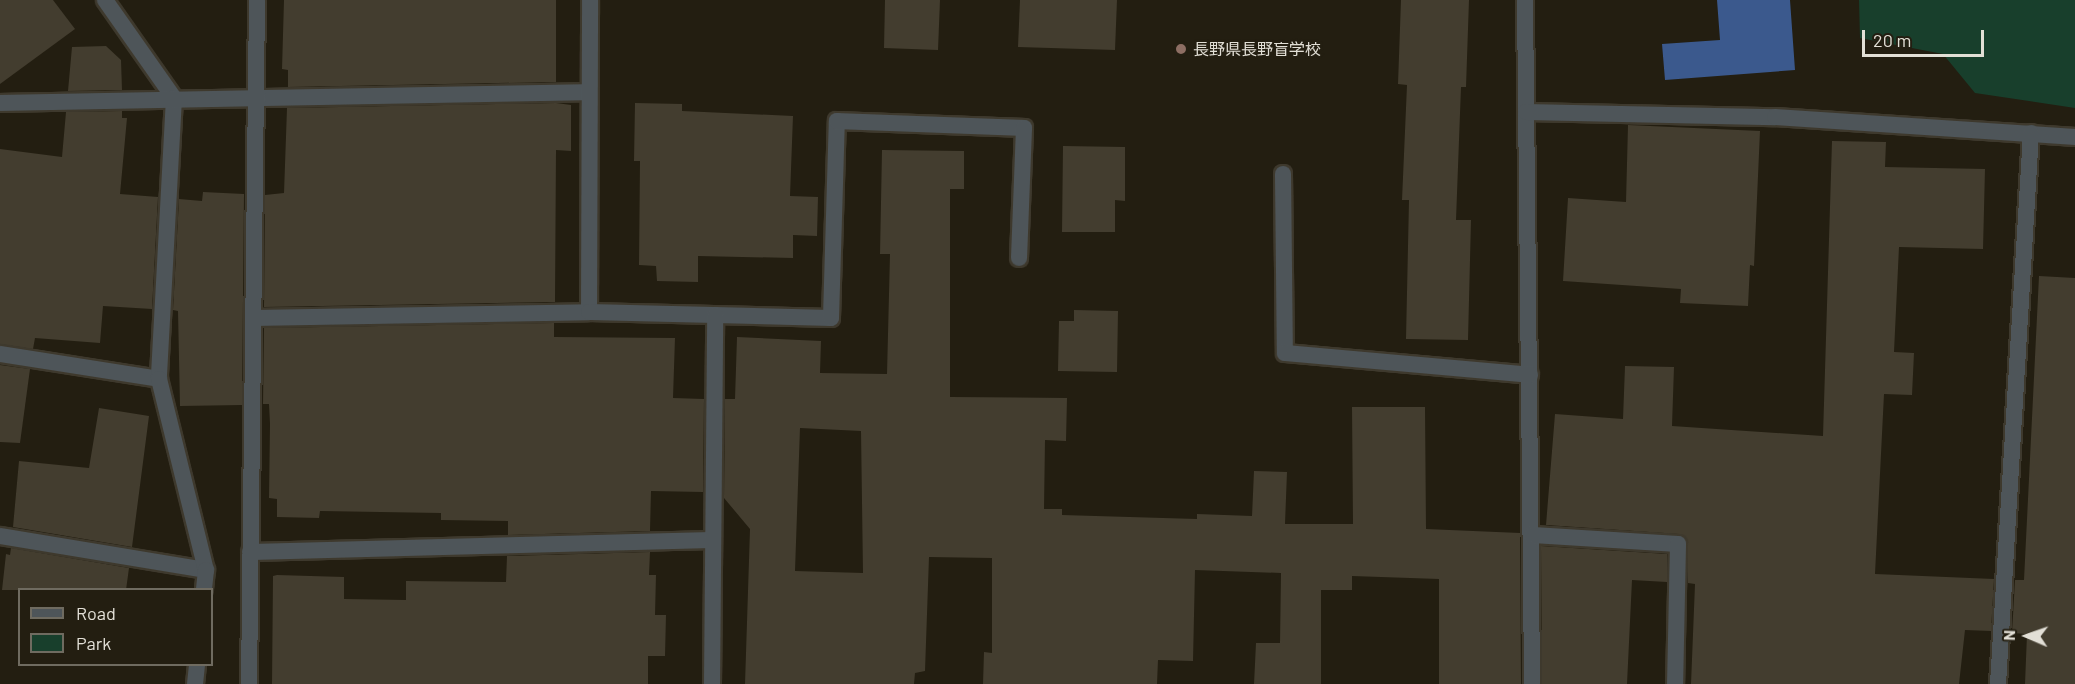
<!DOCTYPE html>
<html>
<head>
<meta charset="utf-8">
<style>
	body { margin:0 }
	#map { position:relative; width:2075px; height:684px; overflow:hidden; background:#231e11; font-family:Barlow,"Noto Sans JP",sans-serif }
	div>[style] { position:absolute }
	.green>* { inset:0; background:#183f2c }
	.water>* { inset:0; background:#3b598d }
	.building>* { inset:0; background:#433d2f }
	.roads { filter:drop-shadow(2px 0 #3e392d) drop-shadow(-2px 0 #3e392d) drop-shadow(0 2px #3e392d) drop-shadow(0 -2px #3e392d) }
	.service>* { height:16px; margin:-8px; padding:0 8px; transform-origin:8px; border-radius:8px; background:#4e5559 }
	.minor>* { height:16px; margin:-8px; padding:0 8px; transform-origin:8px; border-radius:8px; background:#4e5559 }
	.dots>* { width:16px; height:16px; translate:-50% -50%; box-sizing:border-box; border:3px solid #231e11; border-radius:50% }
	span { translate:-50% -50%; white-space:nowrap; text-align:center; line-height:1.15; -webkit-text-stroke:4.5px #231e11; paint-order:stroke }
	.poi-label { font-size:16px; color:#e2dfd6 }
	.left { translate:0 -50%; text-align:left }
	.legend { position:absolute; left:18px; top:588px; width:195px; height:78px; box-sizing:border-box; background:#231e11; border:2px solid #6f6b60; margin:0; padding:8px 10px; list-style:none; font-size:18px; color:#e2dfd6 }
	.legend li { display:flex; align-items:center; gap:12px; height:30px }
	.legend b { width:30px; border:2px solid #6f6b60 }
	.north { position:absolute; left:1997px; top:606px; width:60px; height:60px; -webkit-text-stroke:4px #231e11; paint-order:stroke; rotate:272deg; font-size:16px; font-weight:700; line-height:24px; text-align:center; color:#e2dfd6 }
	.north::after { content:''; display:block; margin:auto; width:21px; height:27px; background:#e2dfd6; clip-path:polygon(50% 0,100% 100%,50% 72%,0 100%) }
	.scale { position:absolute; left:1862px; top:30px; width:122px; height:27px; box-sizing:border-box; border:3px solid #e2dfd6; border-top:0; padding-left:8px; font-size:18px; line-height:21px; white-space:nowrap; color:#e2dfd6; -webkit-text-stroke:4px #231e11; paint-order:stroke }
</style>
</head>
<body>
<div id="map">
	<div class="green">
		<div style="clip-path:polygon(1859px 0,2075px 0,2075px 108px,1975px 93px,1943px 54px,1860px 38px)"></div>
	</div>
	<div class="water">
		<div style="clip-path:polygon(1717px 0,1790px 0,1795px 70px,1665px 80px,1662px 44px,1720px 40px)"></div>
	</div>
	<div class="building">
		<div style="clip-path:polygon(0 0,53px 0,75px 29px,0 84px)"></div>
		<div style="clip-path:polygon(284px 0,556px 0,556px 82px,288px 87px,288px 70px,282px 69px)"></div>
		<div style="clip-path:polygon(885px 0,940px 0,938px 50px,884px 48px)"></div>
		<div style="clip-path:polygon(1020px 0,1117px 0,1115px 50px,1018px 47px)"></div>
		<div style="clip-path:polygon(1401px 0,1469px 0,1466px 87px,1461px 87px,1456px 220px,1471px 220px,1468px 340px,1406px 339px,1409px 200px,1402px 200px,1407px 85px,1398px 84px)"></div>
		<div style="clip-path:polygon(106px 46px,121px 60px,122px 90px,68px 91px,72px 47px)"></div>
		<div style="clip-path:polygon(556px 103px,571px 105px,571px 151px,556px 150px,555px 302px,264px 307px,265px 195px,284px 193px,287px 108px)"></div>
		<div style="clip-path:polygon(635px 103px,682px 104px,682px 111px,793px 116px,790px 196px,818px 197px,817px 236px,793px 235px,793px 258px,698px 256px,698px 282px,657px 281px,656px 266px,639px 265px,640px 161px,634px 161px)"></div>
		<div style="clip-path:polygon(122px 111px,122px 118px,127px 118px,120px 194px,158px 197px,152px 309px,103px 306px,100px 343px,35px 338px,33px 349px,0 344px,0 149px,62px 157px,66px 112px)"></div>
		<div style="clip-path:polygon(1628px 125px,1760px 131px,1754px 266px,1750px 265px,1748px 306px,1680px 303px,1681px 289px,1563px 281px,1568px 198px,1626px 202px)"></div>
		<div style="clip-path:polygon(1832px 141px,1886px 142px,1885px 167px,1985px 169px,1983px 249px,1899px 247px,1894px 352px,1914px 353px,1912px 395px,1884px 394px,1875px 574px,1994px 579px,1991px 631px,1965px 630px,1959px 684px,1691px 684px,1695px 584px,1688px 583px,1687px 540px,1679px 534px,1546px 525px,1555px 414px,1623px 419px,1625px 366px,1674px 367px,1672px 426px,1823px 436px)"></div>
		<div style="clip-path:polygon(1063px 146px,1125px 147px,1125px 201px,1115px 200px,1115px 232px,1062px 232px)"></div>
		<div style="clip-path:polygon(evenodd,882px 150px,964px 151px,964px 189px,950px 189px,950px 397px,1067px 398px,1066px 441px,1045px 440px,1044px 509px,1062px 509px,1062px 515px,1197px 519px,1197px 514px,1252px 516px,1254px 471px,1287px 472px,1285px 524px,1353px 524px,1352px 407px,1425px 407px,1426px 529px,1520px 533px,1521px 684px,1439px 684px,1439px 579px,1352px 576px,1352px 590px,1321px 590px,1321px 684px,1254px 684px,1256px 643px,1280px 643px,1281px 573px,1195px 570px,1193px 661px,1158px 660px,1157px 684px,983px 684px,984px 652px,992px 653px,992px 558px,929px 557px,925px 671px,915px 673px,914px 684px,745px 684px,750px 529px,724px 498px,725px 399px,735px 399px,737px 337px,821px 341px,820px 373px,887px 374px,890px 254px,880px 254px,882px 150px,800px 428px,861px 431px,863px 573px,795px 571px,800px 428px)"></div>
		<div style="clip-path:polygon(203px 192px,244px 194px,242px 405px,180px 406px,178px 311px,173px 310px,179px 199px,202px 201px)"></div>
		<div style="clip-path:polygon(2039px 276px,2075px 278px,2075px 684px,2025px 684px,2027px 634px,2012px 633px,2015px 580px,2024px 580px)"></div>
		<div style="clip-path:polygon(1074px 310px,1118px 311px,1117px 372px,1058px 371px,1059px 321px,1074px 321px)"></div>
		<div style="clip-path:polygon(554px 323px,554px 337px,675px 338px,673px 398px,704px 399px,703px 492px,651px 491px,650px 531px,508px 535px,508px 521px,441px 520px,441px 513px,320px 511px,319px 518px,277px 517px,277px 499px,269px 498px,270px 424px,269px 404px,263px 404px,264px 328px)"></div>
		<div style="clip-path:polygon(0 365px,30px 369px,20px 443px,0 442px)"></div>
		<div style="clip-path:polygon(99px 408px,149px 416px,132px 547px,13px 527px,19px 461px,89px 468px)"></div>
		<div style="clip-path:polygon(1541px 546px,1667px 554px,1667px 582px,1632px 580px,1627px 684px,1542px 684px)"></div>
		<div style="clip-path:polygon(11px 548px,129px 568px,126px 590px,2px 590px,6px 554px,10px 555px)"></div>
		<div style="clip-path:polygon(650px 552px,649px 575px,656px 575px,655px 615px,666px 615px,665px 656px,648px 656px,648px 684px,272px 684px,273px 576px,277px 575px,344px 577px,344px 599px,406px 600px,406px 581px,506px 582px,507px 556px)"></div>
	</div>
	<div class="roads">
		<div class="service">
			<div style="left:258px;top:98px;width:331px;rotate:-1deg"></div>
			<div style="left:0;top:354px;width:161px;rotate:8.9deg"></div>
			<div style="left:0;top:536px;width:209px;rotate:9.4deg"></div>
		</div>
		<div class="minor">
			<div style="left:105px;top:0;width:120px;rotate:54.9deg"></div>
			<div style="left:174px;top:98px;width:281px;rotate:93.1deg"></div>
			<div style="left:159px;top:379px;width:197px;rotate:76.2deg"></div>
			<div style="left:206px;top:570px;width:20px;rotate:96deg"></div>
			<div style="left:1525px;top:0;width:684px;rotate:89.41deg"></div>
			<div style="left:0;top:103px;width:258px;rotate:-1.1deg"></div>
			<div style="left:1526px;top:112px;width:249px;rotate:1.2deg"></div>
			<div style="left:1775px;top:117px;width:301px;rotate:3.8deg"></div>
			<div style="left:1283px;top:174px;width:179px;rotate:89.4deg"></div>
			<div style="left:1285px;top:353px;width:246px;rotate:5.1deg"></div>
			<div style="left:589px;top:312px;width:312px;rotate:-89.8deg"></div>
			<div style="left:253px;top:318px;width:336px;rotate:-1deg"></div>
			<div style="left:589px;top:312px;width:242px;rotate:1.4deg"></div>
			<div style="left:831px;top:318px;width:197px;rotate:-88.3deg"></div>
			<div style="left:837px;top:121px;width:187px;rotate:2.1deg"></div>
			<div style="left:1024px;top:128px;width:130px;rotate:92.2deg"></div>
			<div style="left:1533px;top:535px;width:145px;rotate:3.6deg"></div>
			<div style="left:1678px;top:544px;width:140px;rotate:91.2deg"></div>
			<div style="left:250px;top:552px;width:463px;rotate:-1.5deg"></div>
			<div style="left:195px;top:684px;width:20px;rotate:-84deg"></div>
			<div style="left:249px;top:684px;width:684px;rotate:-89.33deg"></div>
			<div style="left:712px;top:684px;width:369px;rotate:-89.5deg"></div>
			<div style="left:1998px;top:684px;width:552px;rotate:-86.57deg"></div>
		</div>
	</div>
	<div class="dots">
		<div style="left:1181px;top:49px;background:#8d6e63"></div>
	</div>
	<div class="poi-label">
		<span class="left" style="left:1193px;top:49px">長野県長野盲学校</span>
	</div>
	<ul class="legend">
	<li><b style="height:8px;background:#4e5559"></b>Road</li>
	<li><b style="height:16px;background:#183f2c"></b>Park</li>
	</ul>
	<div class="north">N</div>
	<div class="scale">20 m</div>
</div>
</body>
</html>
